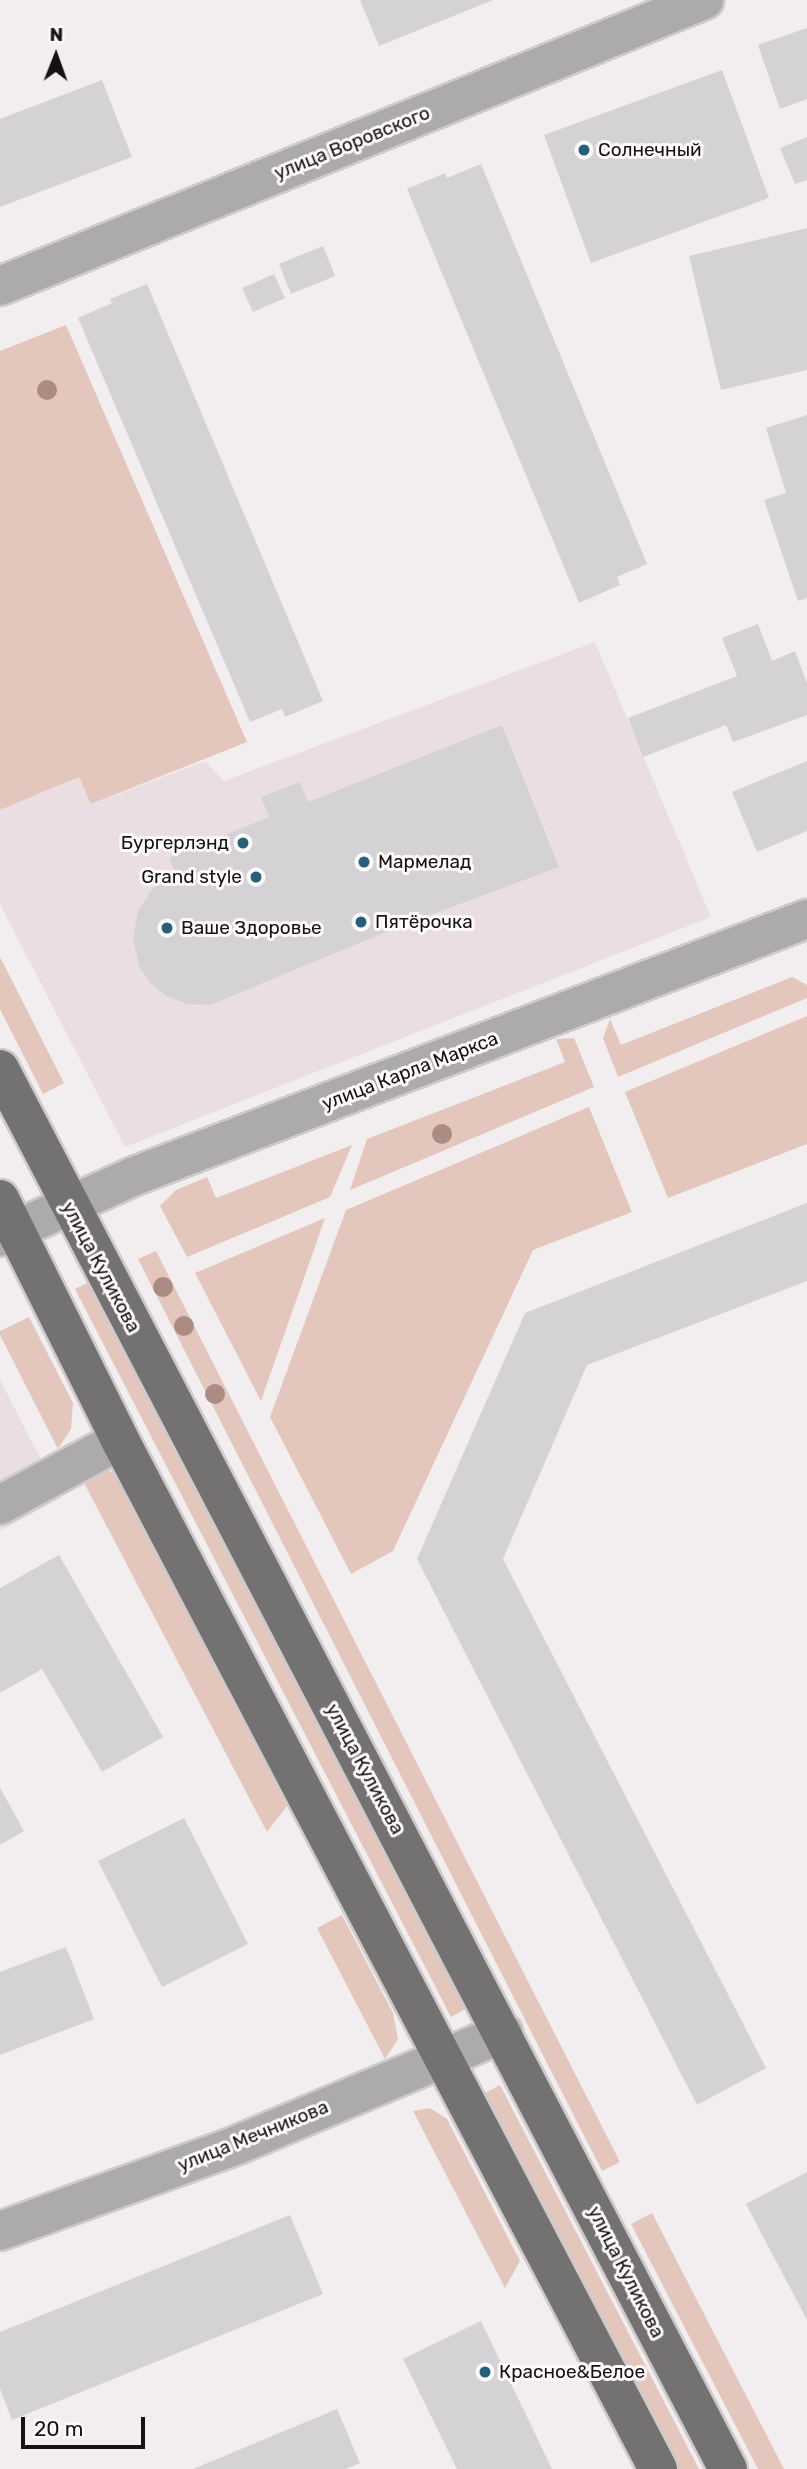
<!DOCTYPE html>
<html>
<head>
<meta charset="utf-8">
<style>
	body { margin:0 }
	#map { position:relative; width:807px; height:2469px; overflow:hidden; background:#f2edef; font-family:Rubik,sans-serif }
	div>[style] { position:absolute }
	.built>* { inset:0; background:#ebdee3 }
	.green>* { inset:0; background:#e4c7bc }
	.building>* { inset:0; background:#d5d2d5 }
	.roads { filter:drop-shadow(2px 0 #cecacc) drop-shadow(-2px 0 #cecacc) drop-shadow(0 2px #cecacc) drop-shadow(0 -2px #cecacc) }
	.minor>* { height:38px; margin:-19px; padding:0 19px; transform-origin:19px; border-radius:19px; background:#acaaaa }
	.major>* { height:38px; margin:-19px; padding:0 19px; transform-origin:19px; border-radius:19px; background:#747171 }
	.trees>* { width:20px; height:20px; margin:-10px; border-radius:50%; background:#aa8c82 }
	.dots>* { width:19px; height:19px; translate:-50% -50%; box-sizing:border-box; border:4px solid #fffbfc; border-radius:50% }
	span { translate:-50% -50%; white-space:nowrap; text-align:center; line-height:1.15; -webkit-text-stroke:6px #fffbfc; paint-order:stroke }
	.street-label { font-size:19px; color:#141213 }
	.poi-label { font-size:19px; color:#141213 }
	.left { translate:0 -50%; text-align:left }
	.right { translate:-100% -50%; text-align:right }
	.north { position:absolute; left:21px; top:21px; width:70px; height:70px; -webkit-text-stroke:5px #fffbfc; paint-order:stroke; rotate:1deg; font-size:19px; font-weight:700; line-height:28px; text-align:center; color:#141213 }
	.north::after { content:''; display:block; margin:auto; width:24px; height:32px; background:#141213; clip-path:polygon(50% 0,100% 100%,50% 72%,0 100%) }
	.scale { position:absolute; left:21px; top:2417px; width:124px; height:32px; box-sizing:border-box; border:4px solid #141213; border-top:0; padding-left:9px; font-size:21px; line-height:24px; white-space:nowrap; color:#141213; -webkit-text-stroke:5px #fffbfc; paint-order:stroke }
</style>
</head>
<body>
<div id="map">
	<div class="built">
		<div style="clip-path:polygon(595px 642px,711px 917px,125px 1147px,0 904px,0 810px,79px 777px,92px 804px,205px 761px,224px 781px)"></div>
		<div style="clip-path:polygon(0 1380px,61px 1498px,0 1531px)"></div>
	</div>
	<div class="green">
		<div style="clip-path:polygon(66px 325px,247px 742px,91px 804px,79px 777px,0 810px,0 351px)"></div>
		<div style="clip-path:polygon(0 957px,64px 1083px,43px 1094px,0 1009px)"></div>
		<div style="clip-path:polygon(792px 977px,807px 985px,807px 998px,618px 1077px,603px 1038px,610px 1019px,621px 1045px)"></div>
		<div style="clip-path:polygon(807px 1016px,807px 1144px,668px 1198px,625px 1092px)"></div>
		<div style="clip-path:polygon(574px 1038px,594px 1087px,350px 1190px,367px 1139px,565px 1062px,556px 1039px)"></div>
		<div style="clip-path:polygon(589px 1107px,632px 1212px,533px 1250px,393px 1551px,351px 1574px,270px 1417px,346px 1210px)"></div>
		<div style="clip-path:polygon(352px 1145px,330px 1197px,187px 1257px,160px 1206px,176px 1190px,207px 1177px,216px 1198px)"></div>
		<div style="clip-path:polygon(325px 1218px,261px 1401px,195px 1273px)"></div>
		<div style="clip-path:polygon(156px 1251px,620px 2162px,602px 2171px,138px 1259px)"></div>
		<div style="clip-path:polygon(91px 1281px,467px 2008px,451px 2017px,75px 1289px)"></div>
		<div style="clip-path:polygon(29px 1317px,73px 1403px,71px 1429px,58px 1449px,0 1335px,0 1331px)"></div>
		<div style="clip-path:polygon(106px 1469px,118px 1476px,287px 1806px,267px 1832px,82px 1479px)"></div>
		<div style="clip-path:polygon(342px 1915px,393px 2013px,398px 2039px,385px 2059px,317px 1928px)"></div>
		<div style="clip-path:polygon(500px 2085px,699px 2469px,677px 2469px,483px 2094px)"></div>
		<div style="clip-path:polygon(430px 2108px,447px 2119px,520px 2261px,505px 2288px,413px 2111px)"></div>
		<div style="clip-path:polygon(652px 2213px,784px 2469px,758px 2469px,631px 2224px)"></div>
	</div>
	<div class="building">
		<div style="clip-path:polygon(360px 0,493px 0,379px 46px)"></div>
		<div style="clip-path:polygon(807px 28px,807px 99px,780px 109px,758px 45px)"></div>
		<div style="clip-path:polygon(722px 70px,769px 198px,591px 263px,544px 135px)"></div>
		<div style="clip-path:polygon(102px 80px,132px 157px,0 207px,0 119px)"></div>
		<div style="clip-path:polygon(807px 137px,807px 180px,795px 184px,780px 148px)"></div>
		<div style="clip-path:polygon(481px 164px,647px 564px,617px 577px,620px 585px,579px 603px,407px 189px,445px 173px,447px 178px)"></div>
		<div style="clip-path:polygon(807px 228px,807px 370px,721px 390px,689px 256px)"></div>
		<div style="clip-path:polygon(323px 246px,335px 276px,291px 294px,279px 264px)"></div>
		<div style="clip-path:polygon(274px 274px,285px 298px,253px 312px,242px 288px)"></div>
		<div style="clip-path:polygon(147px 284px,323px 701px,285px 717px,282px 709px,250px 722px,78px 318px,112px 303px,110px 299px)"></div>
		<div style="clip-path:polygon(807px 415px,807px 598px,798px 601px,764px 500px,786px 493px,766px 428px)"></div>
		<div style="clip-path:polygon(758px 624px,772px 661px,795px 651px,807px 683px,807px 715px,733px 742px,726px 725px,643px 757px,628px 718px,737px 676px,722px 638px)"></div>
		<div style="clip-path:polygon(502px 725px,559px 867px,393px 929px,210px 1005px,188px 1004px,166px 996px,150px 983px,139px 966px,133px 938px,138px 911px,153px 888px,176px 874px,169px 858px,269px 817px,261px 797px,300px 782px,308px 802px)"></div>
		<div style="clip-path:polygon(807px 761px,807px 831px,757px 852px,732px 792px)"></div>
		<div style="clip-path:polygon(807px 1203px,807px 1281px,587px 1365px,503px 1559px,766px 2068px,697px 2105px,417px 1559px,525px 1313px)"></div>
		<div style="clip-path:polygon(59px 1555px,163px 1737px,102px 1772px,42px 1669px,0 1693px,0 1588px)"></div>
		<div style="clip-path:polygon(0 1788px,24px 1831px,0 1845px)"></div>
		<div style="clip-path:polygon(184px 1818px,248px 1944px,162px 1987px,98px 1861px)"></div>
		<div style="clip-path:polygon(66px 1947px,94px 2019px,0 2055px,0 1972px)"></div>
		<div style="clip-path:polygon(807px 2172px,807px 2320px,746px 2204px)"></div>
		<div style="clip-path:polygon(290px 2215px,323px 2294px,12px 2420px,0 2389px,0 2332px)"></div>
		<div style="clip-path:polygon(481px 2321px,552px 2469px,457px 2469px,403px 2359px)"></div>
		<div style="clip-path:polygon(337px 2409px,360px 2463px,346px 2469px,193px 2469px)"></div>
	</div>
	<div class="roads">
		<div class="minor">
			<div style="left:0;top:286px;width:760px;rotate:-22.11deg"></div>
			<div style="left:0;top:1237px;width:145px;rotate:-24.4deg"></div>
			<div style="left:132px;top:1177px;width:723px;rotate:-20.92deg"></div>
			<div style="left:0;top:1505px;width:136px;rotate:-28.4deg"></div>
			<div style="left:0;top:2231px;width:252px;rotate:-19.9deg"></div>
			<div style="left:237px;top:2145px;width:289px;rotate:-22.8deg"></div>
		</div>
		<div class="major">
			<div style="left:0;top:1069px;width:1578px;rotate:62.53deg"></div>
			<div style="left:0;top:1199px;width:269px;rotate:63.5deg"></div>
			<div style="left:120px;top:1440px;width:1161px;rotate:62.4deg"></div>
		</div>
	</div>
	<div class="trees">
		<div style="left:47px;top:390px"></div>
		<div style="left:442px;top:1134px"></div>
		<div style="left:163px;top:1287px"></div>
		<div style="left:184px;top:1326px"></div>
		<div style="left:215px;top:1394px"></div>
	</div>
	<div class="dots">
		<div style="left:584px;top:150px;background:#265f79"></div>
		<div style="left:243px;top:843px;background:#265f79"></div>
		<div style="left:364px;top:862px;background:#265f79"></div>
		<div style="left:256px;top:877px;background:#265f79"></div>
		<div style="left:361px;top:922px;background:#265f79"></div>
		<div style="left:167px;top:928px;background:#265f79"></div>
		<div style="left:485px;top:2372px;background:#265f79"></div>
	</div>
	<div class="street-label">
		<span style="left:352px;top:143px;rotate:-22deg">улица Воровского</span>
		<span style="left:410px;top:1071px;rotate:-21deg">улица Карла Маркса</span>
		<span style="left:101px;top:1267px;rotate:62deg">улица Куликова</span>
		<span style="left:365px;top:1769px;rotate:62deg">улица Куликова</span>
		<span style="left:253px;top:2136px;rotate:-22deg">улица Мечникова</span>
		<span style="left:626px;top:2272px;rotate:63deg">улица Куликова</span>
	</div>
	<div class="poi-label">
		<span class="left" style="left:598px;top:150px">Солнечный</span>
		<span class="right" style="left:229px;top:843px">Бургерлэнд</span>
		<span class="left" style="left:378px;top:862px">Мармелад</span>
		<span class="right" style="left:242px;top:877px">Grand style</span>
		<span class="left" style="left:375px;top:922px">Пятёрочка</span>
		<span class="left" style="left:181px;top:928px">Ваше Здоровье</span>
		<span class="left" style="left:499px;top:2372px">Красное&amp;Белое</span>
	</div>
	<div class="north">N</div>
	<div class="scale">20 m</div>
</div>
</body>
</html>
